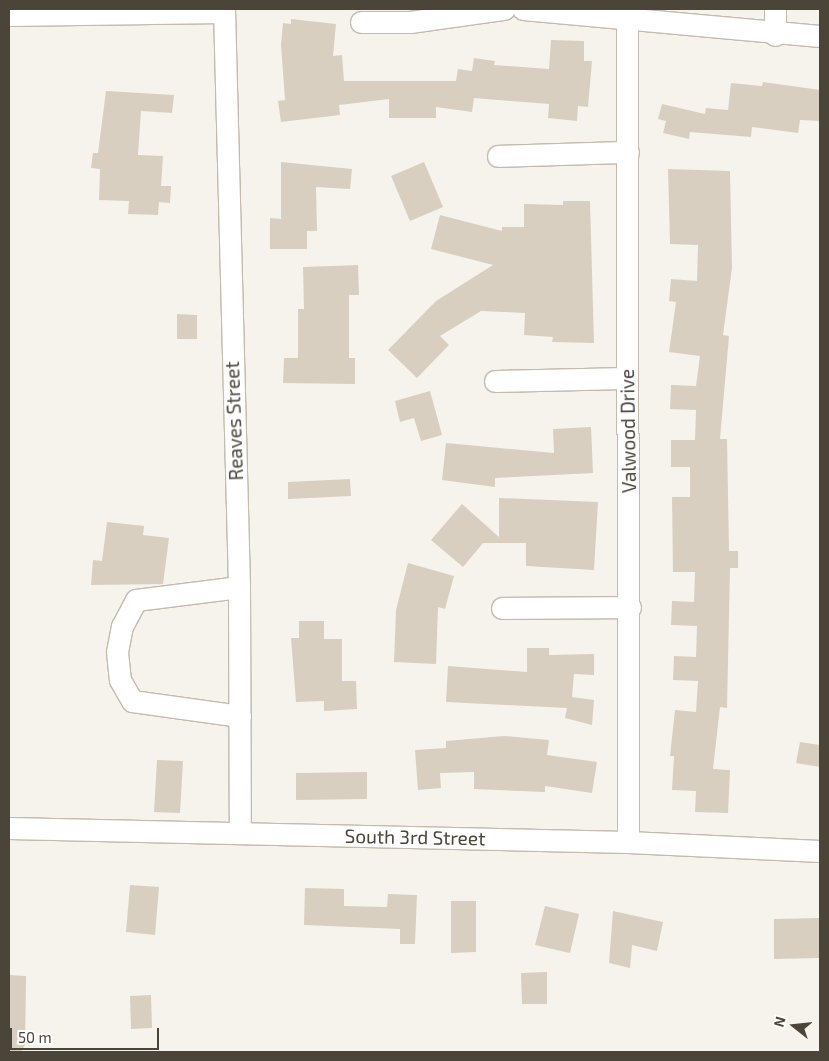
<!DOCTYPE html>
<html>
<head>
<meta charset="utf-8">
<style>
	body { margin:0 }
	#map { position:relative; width:829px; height:1061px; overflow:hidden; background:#f6f3ec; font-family:"Exo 2",sans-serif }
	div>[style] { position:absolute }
	.building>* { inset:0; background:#d8cfc1 }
	.roads { filter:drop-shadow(1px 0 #c2bbae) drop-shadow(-1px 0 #c2bbae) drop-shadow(0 1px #c2bbae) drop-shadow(0 -1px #c2bbae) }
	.minor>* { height:21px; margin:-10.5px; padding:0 10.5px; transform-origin:10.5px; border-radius:10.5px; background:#fff }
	span { translate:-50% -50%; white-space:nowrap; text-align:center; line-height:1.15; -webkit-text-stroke:4.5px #fff; paint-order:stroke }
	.street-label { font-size:19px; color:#4b4439 }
	.frame { position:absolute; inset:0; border:10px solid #4b4439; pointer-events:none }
	.north { position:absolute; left:769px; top:1001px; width:50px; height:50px; -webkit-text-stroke:4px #fff; paint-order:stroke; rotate:286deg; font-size:14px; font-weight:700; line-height:20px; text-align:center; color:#4b4439 }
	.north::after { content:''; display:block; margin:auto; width:18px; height:22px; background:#4b4439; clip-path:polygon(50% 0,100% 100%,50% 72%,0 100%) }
	.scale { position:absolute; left:10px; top:1028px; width:149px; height:22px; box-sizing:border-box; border:2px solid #4b4439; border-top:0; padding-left:6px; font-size:15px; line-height:18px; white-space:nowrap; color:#4b4439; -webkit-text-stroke:4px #fff; paint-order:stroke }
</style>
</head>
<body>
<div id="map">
	<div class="building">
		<div style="clip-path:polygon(291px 19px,336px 24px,333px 56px,342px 55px,344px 81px,456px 81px,458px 69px,472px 71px,474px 58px,495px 61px,494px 65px,549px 69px,551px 40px,584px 41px,584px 61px,592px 61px,588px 107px,578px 106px,577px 121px,548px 118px,549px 104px,474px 98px,472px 112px,436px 107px,436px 118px,389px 118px,389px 99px,339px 105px,340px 115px,281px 122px,278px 101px,285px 100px,281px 45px,283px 23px,291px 24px)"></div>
		<div style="clip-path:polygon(763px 82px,820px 90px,820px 121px,800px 120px,798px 133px,752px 127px,751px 137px,690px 132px,689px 139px,663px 133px,666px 121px,658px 119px,662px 104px,705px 114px,706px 108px,728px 110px,731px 83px,762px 86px)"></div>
		<div style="clip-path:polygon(106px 91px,174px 95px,172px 113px,141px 111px,138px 155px,163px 156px,161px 186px,171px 186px,170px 203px,159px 202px,158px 215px,128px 214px,129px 201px,99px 200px,100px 169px,91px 168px,93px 153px,98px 153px)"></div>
		<div style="clip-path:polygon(281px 162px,352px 169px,350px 189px,316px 187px,317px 231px,307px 231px,307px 249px,270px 249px,270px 218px,281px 219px)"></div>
		<div style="clip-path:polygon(424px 162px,443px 207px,410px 221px,391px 176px)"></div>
		<div style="clip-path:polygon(668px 169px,730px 171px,732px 268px,723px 335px,729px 336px,720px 439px,727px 439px,729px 551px,738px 551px,738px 568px,730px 568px,727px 708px,720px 707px,713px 769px,730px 770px,728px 813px,695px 812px,696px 791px,672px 790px,674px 756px,670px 756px,675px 710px,696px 712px,698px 681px,673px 680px,674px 656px,696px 657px,697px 626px,671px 625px,672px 601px,694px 602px,695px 572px,673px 572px,672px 497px,690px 497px,690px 467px,671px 467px,671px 440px,695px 440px,696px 410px,670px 409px,671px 385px,696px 386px,700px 356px,669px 352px,676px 302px,669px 301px,671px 279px,697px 281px,698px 245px,670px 244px)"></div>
		<div style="clip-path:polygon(563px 201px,590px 201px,594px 343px,552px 342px,553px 337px,524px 335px,525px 313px,481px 311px,440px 336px,449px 345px,417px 378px,388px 350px,436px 301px,493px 265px,431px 249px,440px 215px,502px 231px,502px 227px,524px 227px,524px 204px,563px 205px)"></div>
		<div style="clip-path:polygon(358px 265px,359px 295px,349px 295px,349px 358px,355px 358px,355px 384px,283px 383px,284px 358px,298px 358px,298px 309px,304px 309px,303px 267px)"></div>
		<div style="clip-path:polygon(177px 314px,197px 315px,197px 339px,177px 339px)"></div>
		<div style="clip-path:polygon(430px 391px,442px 435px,421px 441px,414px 418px,400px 422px,395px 401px)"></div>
		<div style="clip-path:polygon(591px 427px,593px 473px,495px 478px,495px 487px,442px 480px,446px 443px,554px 453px,553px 429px)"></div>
		<div style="clip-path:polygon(350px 479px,351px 496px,288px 499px,288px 482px)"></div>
		<div style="clip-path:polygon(499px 498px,598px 502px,594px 570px,526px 566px,526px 543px,483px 543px,463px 567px,431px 540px,462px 504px,499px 537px)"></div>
		<div style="clip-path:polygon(107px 522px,144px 526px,143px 535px,169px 538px,163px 584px,91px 585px,93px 560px,102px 561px)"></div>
		<div style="clip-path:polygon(408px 563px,454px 576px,445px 609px,438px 607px,436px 664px,394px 662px,396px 610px)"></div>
		<div style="clip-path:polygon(299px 621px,324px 621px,324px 639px,342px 639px,342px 681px,356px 681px,357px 709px,324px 711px,324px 701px,296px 702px,291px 638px,299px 638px)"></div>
		<div style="clip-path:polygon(527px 648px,549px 648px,549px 655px,594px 654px,594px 675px,574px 674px,572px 697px,594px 700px,592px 725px,565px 718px,567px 708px,446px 702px,448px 666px,527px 672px)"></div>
		<div style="clip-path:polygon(504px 736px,549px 740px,547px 755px,597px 762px,592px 793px,545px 786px,545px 792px,474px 789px,474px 772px,440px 773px,441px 788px,418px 790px,415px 750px,446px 748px,446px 741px)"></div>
		<div style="clip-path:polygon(800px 742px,820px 745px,820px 767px,796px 763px)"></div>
		<div style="clip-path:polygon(157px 760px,183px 761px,180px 813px,154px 812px)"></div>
		<div style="clip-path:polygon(367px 772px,367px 799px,296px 800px,296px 773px)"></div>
		<div style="clip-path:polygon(130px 885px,159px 887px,155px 935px,126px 932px)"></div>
		<div style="clip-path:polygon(305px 888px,344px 889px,344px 906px,387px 907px,388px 894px,417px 895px,415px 944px,400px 944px,400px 929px,304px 925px)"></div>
		<div style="clip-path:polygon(451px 901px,476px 901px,476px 952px,451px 953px)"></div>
		<div style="clip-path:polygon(545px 906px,579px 914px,570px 953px,535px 945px)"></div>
		<div style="clip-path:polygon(613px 911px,663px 922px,657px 951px,632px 945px,630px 968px,609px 963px)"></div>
		<div style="clip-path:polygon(820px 918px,820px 958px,774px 959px,774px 919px)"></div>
		<div style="clip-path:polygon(547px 972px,547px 1004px,522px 1004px,521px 973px)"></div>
		<div style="clip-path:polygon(9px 975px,26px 976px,25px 1045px,21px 1052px,9px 1052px)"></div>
		<div style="clip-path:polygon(151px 995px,152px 1028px,131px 1029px,130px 996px)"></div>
	</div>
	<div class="roads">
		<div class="minor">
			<div style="left:224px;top:9px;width:578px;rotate:88.51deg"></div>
			<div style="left:239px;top:587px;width:246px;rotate:89.8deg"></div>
			<div style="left:523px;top:9px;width:298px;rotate:5.2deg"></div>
			<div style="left:775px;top:9px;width:26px;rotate:90deg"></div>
			<div style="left:9px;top:15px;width:215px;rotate:-0.8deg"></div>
			<div style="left:627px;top:21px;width:821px;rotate:89.93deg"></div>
			<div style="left:361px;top:22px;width:49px"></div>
			<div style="left:410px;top:22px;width:95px;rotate:-7.9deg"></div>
			<div style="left:498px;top:156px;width:130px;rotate:-1.8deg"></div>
			<div style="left:495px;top:381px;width:131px;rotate:-1.3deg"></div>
			<div style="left:239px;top:587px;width:104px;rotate:172.8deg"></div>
			<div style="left:136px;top:600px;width:30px;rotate:118deg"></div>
			<div style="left:122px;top:626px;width:26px;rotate:101deg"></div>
			<div style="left:117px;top:652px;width:28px;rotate:84deg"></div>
			<div style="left:120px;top:680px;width:24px;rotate:60deg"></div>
			<div style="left:132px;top:701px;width:109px;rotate:7.9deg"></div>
			<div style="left:502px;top:608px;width:128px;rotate:-0.4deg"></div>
			<div style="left:9px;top:828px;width:619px;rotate:1.3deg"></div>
			<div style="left:628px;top:842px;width:192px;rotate:2.7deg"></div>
		</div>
	</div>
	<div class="street-label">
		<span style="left:234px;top:421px;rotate:-92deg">Reaves Street</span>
		<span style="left:628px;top:431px;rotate:-91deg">Valwood Drive</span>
		<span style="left:415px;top:837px;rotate:1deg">South 3rd Street</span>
	</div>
	<div class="frame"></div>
	<div class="north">N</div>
	<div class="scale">50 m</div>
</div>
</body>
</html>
